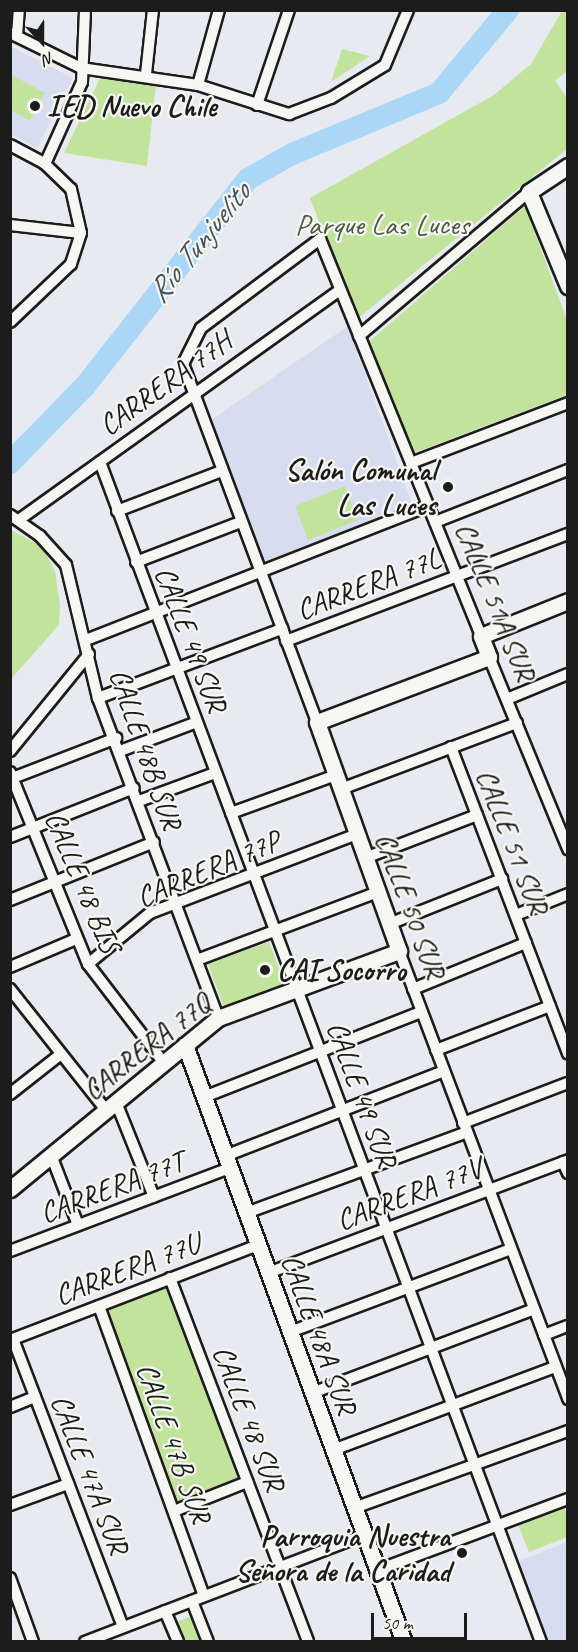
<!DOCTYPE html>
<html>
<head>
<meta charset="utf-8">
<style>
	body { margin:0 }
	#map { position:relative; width:578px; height:1652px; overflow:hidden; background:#e8eaf1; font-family:Caveat,sans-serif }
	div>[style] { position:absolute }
	.built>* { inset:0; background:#d8dcf0 }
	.green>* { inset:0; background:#c2e39c }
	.river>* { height:22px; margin:-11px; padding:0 11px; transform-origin:11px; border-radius:11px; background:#abd7f7 }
	.roads { filter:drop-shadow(2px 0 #1c1c1c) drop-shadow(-2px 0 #1c1c1c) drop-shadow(0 2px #1c1c1c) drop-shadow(0 -2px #1c1c1c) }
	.street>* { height:10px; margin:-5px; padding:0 5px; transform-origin:5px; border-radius:5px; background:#f6f6f2 }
	.secondary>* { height:15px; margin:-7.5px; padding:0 7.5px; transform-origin:7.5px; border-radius:7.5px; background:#f6f6f2 }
	.dots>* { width:16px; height:16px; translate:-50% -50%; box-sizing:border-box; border:3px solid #f6f6f2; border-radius:50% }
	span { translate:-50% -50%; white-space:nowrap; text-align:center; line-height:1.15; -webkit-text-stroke:4.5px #f6f6f2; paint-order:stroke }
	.poi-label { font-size:30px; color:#1c1c1c; font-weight:700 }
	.left { translate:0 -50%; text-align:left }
	.right { translate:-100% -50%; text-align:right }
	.park-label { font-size:30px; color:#4e5842 }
	.street-label { font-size:30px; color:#1c1c1c }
	.water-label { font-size:32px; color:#47545e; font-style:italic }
	.frame { position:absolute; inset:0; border:12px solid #1c1c1c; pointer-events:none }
	.north { position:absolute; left:12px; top:12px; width:60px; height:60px; -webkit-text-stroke:4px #f6f6f2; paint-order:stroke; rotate:159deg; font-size:16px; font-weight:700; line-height:24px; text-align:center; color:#1c1c1c }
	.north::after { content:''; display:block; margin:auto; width:21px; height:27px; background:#1c1c1c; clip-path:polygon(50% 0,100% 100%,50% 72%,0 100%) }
	.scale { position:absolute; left:371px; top:1613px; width:96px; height:27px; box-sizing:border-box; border:3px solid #1c1c1c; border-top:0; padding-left:8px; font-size:18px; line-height:21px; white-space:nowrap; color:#1c1c1c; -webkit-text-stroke:4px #f6f6f2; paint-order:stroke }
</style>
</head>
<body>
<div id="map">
	<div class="built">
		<div style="clip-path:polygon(10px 46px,73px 78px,37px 148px,11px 134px)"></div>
		<div style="clip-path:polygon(348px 326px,412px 504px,264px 562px,211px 420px)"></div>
		<div style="clip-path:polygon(567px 1542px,567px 1641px,548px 1641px,517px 1562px)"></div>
	</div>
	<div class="green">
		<div style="clip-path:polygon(562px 11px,567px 11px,567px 71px,555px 81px,567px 98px,567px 149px,357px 319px,310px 198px,494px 95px,531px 64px)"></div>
		<div style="clip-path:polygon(342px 49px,370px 56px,331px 82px)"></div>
		<div style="clip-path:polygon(10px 74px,45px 93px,30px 121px,11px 110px)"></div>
		<div style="clip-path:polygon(100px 78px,156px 84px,147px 166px,64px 153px)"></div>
		<div style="clip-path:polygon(525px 206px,567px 320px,567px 395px,411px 454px,370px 341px)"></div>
		<div style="clip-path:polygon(345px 486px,358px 520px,308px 540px,295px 506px)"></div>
		<div style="clip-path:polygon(11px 530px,41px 546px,55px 571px,60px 605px,59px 625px,11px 679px)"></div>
		<div style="clip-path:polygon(269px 942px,285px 985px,224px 1007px,208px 964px)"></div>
		<div style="clip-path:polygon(167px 1286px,239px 1478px,175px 1502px,104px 1310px)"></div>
		<div style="clip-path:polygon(567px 1506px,567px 1537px,529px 1552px,518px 1525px)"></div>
		<div style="clip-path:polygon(192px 1616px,203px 1641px,182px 1641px,174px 1623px)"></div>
	</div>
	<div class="river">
		<div style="left:10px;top:463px;width:107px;rotate:-45.8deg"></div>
		<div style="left:85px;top:386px;width:263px;rotate:-51.8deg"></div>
		<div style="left:248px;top:179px;width:51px;rotate:-29.6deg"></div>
		<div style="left:292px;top:154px;width:159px;rotate:-22.5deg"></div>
		<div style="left:439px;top:93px;width:108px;rotate:-50.3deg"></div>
	</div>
	<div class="roads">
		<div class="street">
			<div style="left:10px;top:33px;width:79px;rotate:26.2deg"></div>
			<div style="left:81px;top:68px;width:118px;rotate:8.3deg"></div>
			<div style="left:198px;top:85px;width:96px;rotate:17.7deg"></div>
			<div style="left:289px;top:114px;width:45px;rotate:-20.9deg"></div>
			<div style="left:331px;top:98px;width:63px;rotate:-31.4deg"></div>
			<div style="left:385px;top:65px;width:60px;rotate:-67.3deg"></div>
			<div style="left:17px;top:36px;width:26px;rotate:-86deg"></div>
			<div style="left:146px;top:74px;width:64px;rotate:-83.8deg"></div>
			<div style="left:198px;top:85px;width:78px;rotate:-74.4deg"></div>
			<div style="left:257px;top:105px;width:100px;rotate:-71.4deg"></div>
			<div style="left:10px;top:145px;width:40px;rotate:28deg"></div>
			<div style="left:45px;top:164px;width:36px;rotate:44deg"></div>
			<div style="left:71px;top:189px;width:45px;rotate:77.2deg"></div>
			<div style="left:81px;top:233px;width:33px;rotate:108deg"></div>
			<div style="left:71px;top:264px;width:84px;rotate:136.4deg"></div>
			<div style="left:45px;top:164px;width:90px;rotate:-65.7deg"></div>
			<div style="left:82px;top:82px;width:72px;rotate:-87.6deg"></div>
			<div style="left:10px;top:225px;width:71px;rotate:6.4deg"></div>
			<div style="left:359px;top:336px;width:223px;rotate:-40.3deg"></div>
			<div style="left:100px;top:462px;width:1260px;rotate:69.51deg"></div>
			<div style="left:411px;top:463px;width:168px;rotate:-20.9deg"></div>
			<div style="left:117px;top:511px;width:112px;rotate:-20.9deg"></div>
			<div style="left:10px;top:515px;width:37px;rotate:35deg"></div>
			<div style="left:40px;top:536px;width:39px;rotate:48deg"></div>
			<div style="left:66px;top:565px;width:137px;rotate:76.5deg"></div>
			<div style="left:98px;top:698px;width:342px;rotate:69.4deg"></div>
			<div style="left:20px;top:519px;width:393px;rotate:-35.6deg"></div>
			<div style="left:435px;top:522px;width:143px;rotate:-21.4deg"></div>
			<div style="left:136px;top:562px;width:112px;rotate:-20.9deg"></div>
			<div style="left:86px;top:640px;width:367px;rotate:-21.4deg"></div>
			<div style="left:286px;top:641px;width:302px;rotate:-20.8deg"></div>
			<div style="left:489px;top:657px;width:208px;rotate:67.6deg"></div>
			<div style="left:98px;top:698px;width:197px;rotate:-20.6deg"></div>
			<div style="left:507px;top:699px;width:66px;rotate:-22.3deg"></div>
			<div style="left:317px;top:722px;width:382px;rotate:-110.5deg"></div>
			<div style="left:183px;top:364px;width:40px;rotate:-63.4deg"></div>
			<div style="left:201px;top:328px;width:149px;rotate:-36.8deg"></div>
			<div style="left:320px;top:239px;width:428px;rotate:67.9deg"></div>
			<div style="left:451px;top:747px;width:328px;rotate:69.1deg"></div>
			<div style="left:10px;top:751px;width:125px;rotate:-50.8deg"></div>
			<div style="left:120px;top:751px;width:82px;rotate:-20.6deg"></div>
			<div style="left:10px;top:772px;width:207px;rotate:67.9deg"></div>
			<div style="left:88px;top:964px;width:125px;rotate:52.5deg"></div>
			<div style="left:10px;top:779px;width:114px;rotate:-21.1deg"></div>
			<div style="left:341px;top:789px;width:188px;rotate:-20.6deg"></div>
			<div style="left:139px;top:801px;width:81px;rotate:-20.2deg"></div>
			<div style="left:231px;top:813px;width:112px;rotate:-19.9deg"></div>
			<div style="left:10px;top:837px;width:133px;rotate:-21.6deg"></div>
			<div style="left:365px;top:858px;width:120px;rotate:-21deg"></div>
			<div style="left:10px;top:900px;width:155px;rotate:-21.9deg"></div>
			<div style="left:516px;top:915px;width:56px;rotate:-22deg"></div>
			<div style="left:389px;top:924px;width:122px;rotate:-21.7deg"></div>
			<div style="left:399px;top:951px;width:479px;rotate:69.3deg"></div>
			<div style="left:197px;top:960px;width:193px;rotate:-20.6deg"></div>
			<div style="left:88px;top:964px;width:80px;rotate:-39.4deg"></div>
			<div style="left:150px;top:913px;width:222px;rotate:-20.9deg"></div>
			<div style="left:10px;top:967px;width:72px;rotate:-23deg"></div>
			<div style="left:10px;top:989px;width:154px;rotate:51.6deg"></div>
			<div style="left:413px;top:989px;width:122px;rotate:-22.2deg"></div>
			<div style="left:436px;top:1050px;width:122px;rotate:-21.1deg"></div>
			<div style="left:10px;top:1094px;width:65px;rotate:-38.1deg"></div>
			<div style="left:204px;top:1097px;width:233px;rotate:-21.4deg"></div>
			<div style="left:116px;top:1102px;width:102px;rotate:68.2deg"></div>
			<div style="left:463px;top:1123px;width:112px;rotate:-20.9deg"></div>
			<div style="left:51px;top:1155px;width:75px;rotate:68.9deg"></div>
			<div style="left:225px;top:1156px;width:235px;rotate:-21.2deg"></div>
			<div style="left:563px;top:1162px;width:12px;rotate:66deg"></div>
			<div style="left:246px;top:1213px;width:235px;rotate:-20.1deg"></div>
			<div style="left:10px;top:1251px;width:235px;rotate:-20.7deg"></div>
			<div style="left:268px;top:1273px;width:321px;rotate:-20.6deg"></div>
			<div style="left:170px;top:1278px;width:389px;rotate:69.2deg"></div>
			<div style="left:99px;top:1306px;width:308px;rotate:70.1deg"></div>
			<div style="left:290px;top:1332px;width:236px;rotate:-20.6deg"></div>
			<div style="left:544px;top:1335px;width:26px;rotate:-21deg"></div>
			<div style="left:312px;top:1393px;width:237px;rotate:-20.7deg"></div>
			<div style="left:10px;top:1407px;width:27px;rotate:-22deg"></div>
			<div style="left:333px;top:1450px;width:237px;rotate:-20.5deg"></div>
			<div style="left:10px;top:1505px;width:62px;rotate:-19.9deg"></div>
			<div style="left:354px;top:1508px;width:227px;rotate:-19.8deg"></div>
			<div style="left:174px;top:1511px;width:79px;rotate:-21.7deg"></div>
			<div style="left:378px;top:1570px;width:203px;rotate:-20.5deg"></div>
			<div style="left:10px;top:1578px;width:68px;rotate:70.2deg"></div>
			<div style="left:192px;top:1601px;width:44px;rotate:68.7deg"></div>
			<div style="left:165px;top:1611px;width:34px;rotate:67deg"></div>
			<div style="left:123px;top:1627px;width:308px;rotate:-110.9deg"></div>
			<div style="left:13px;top:1339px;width:262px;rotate:-21deg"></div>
			<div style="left:85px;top:1642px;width:299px;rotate:-21deg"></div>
		</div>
		<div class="secondary">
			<div style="left:568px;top:166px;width:47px;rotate:146.3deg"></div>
			<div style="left:529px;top:192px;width:102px;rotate:67.5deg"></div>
			<div style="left:185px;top:1045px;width:636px;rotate:69.86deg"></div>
			<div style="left:10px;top:1189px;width:269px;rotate:-39.4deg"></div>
			<div style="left:218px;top:1018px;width:193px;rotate:-20.3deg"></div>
			<div style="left:399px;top:951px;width:243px;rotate:-109.7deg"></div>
			<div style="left:317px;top:722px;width:184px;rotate:-20.7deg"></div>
			<div style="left:489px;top:657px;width:22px;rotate:-111deg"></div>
			<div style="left:481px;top:636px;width:94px;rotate:-21.9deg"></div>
		</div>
	</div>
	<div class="dots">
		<div style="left:35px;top:106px;background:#1c1c1c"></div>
		<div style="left:448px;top:487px;background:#1c1c1c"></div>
		<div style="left:265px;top:970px;background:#1c1c1c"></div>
		<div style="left:462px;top:1553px;background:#1c1c1c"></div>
	</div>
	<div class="poi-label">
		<span class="left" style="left:47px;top:106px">IED Nuevo Chile</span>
		<span class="right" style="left:436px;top:487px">Salón Comunal<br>Las Luces</span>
		<span class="left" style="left:277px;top:970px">CAI Socorro</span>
		<span class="right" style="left:450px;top:1553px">Parroquia Nuestra<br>Señora de la Caridad</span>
	</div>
	<div class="park-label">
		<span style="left:382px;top:224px">Parque Las Luces</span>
	</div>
	<div class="street-label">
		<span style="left:165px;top:383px;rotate:-36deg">CARRERA 77H</span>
		<span style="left:368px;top:584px;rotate:-21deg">CARRERA 77L</span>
		<span style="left:496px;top:601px;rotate:68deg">CALLE 51A SUR</span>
		<span style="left:191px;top:639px;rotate:69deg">CALLE 49 SUR</span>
		<span style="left:146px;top:749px;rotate:71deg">CALLE 48B SUR</span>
		<span style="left:513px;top:841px;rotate:69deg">CALLE 51 SUR</span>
		<span style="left:208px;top:869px;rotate:-23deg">CARRERA 77P</span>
		<span style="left:83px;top:882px;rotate:67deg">CALLE 48 BIS</span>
		<span style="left:411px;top:905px;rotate:70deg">CALLE 50 SUR</span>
		<span style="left:146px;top:1046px;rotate:-38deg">CARRERA 77Q</span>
		<span style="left:362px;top:1094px;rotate:70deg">CALLE 49 SUR</span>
		<span style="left:112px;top:1187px;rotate:-21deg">CARRERA 77T</span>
		<span style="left:409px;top:1194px;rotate:-21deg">CARRERA 77V</span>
		<span style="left:127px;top:1269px;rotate:-21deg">CARRERA 77U</span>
		<span style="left:319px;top:1334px;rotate:70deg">CALLE 48A SUR</span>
		<span style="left:249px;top:1418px;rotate:69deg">CALLE 48 SUR</span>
		<span style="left:174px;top:1443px;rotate:70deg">CALLE 47B SUR</span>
		<span style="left:90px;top:1474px;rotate:69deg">CALLE 47A SUR</span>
	</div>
	<div class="water-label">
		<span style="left:199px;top:243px;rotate:-51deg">Río Tunjuelito</span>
	</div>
	<div class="frame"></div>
	<div class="north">N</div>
	<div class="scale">50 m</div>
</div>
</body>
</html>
